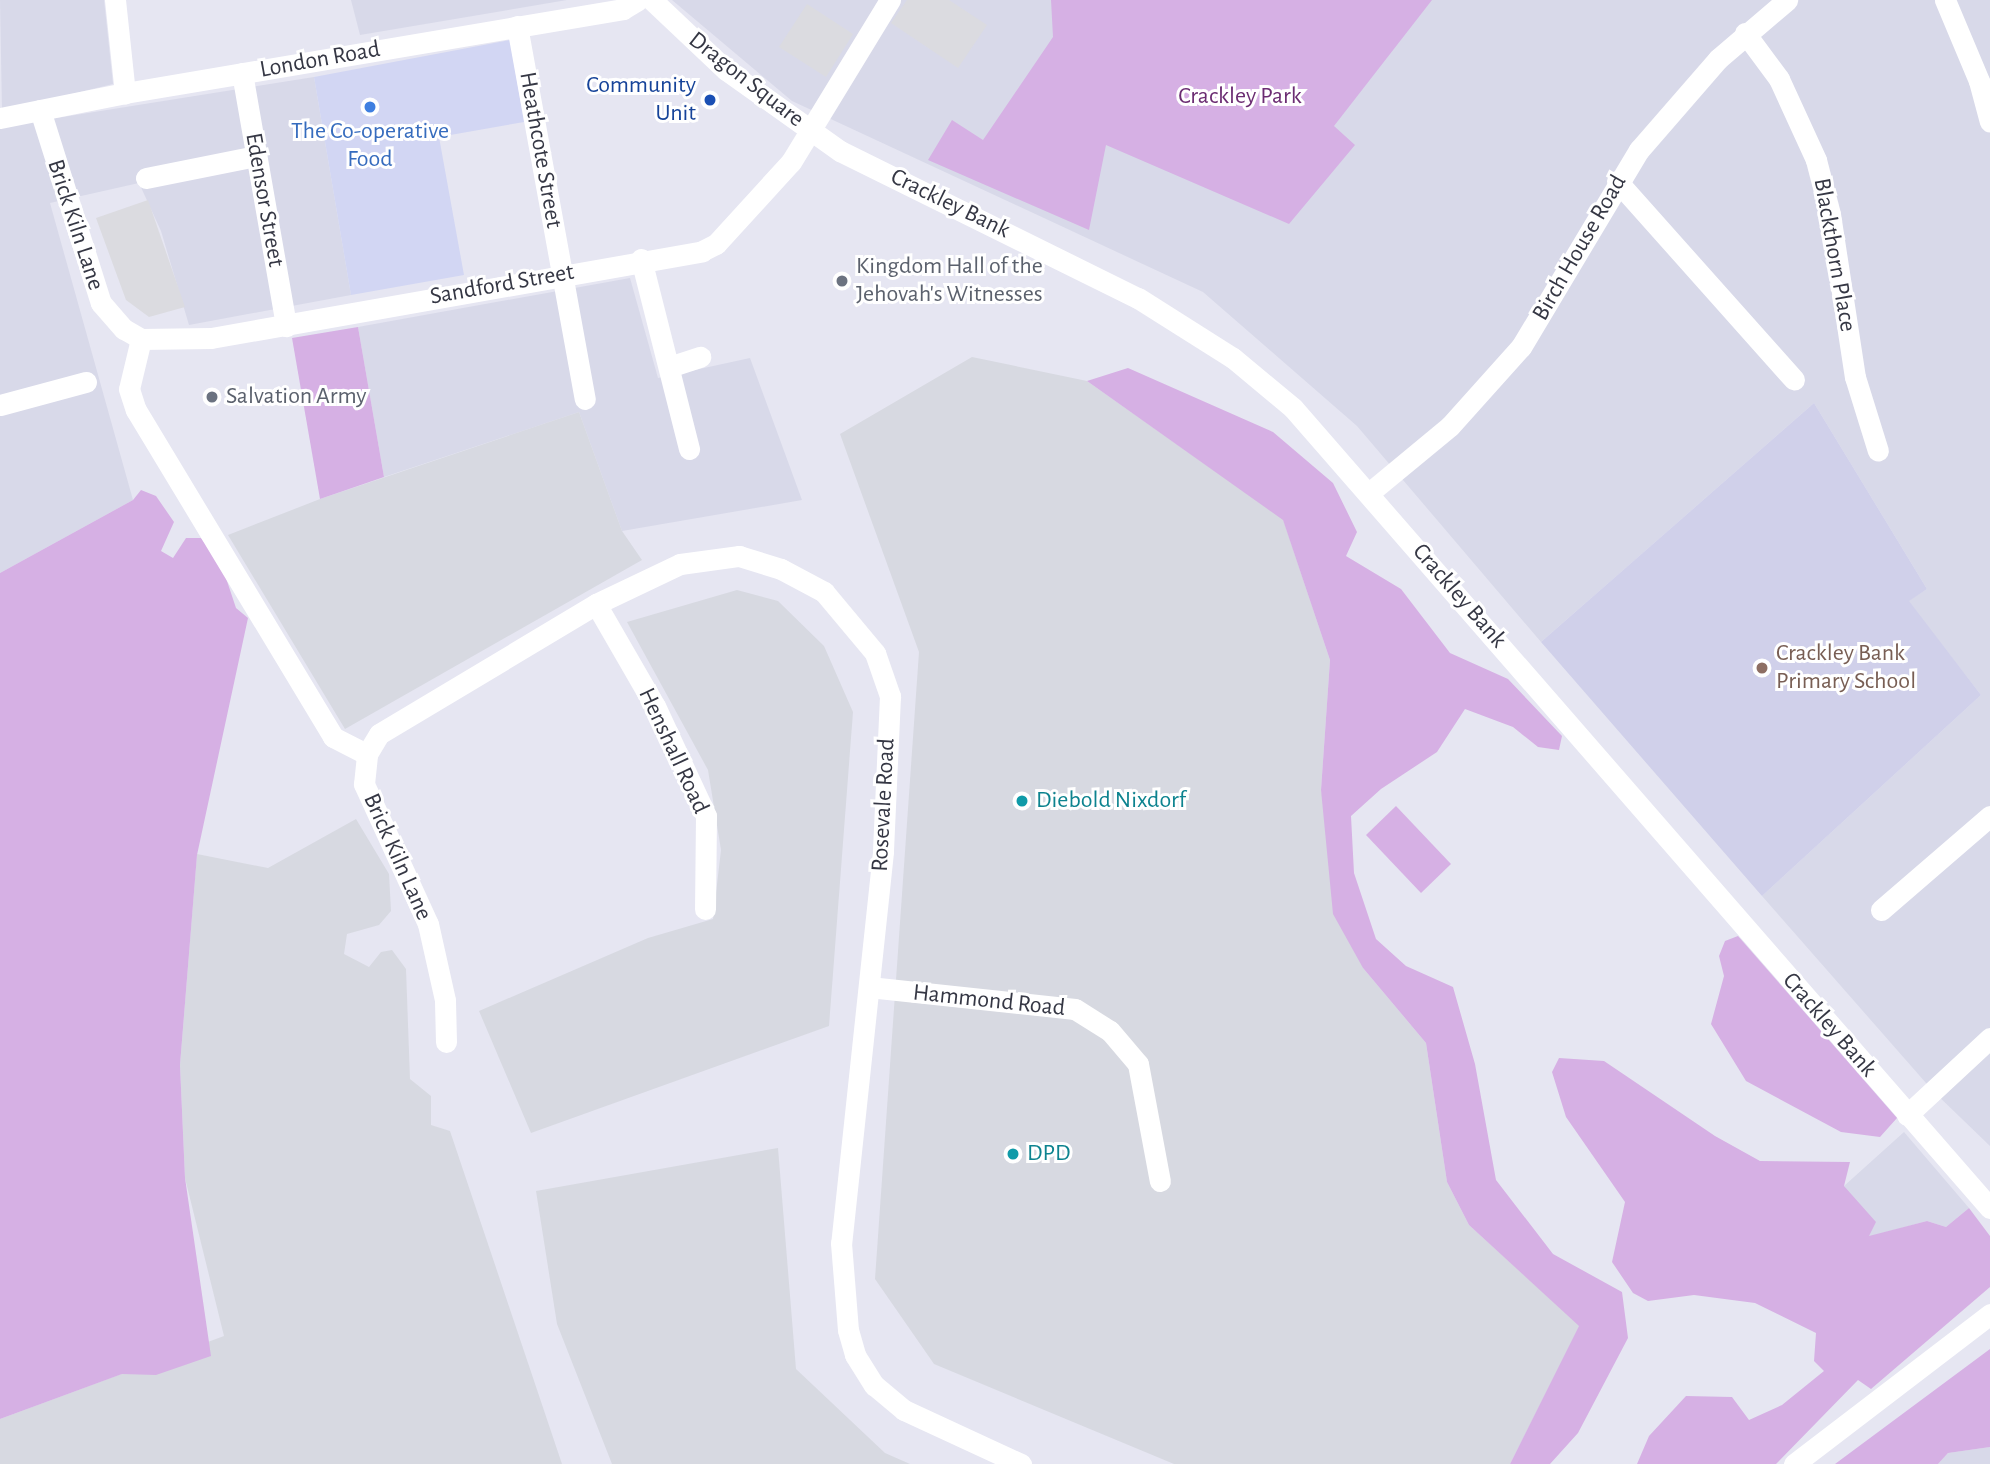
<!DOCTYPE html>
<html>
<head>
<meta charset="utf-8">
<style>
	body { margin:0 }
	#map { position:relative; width:1990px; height:1464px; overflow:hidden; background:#e6e6f2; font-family:"Alegreya Sans",sans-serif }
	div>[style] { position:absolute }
	.residential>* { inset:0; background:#d8d9e9 }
	.commercial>* { inset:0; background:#d2d6f3 }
	.industrial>* { inset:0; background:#d7d9e1 }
	.education>* { inset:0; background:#d0d0ea }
	.green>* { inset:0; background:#d6b0e4 }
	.parking>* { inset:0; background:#dbdbe0 }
	.minor>* { height:21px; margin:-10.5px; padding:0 10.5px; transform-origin:10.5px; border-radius:10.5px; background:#fff }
	.dots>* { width:19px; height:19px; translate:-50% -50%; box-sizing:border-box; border:4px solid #fff; border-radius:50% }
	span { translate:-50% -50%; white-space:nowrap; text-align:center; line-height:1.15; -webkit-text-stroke:6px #fff; paint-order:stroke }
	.street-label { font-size:24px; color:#353744 }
	.transit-label { font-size:24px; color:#164399 }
	.right { translate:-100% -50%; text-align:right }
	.park-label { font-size:24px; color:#6b2c72 }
	.shop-label { font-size:24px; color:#366cbe }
	.worship-label { font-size:24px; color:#5b616d }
	.left { translate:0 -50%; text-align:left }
	.education-label { font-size:24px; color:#785e54 }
	.culture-label { font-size:24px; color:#0d838f }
</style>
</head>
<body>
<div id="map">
	<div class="residential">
		<div style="clip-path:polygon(0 0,104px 0,113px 84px,2px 111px)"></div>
		<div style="clip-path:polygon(351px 0,567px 0,360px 35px)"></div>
		<div style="clip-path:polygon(672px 0,1990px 0,1990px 1146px,1933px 1091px,1762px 896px,1981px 695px,1908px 601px,1927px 589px,1814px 403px,1541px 642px,1357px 426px,1203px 292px,792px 101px)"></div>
		<div style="clip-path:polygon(314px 77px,351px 295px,189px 325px,161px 231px,139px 183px,50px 203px,133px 500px,0 573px,0 127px)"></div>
		<div style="clip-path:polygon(630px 278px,658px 378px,750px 358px,802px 500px,622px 531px,579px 412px,384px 477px,358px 327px)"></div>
		<div style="clip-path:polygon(1904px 1132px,1969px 1208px,1946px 1227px,1927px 1221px,1868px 1237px,1844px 1186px)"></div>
		<div style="clip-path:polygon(1990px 1447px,1990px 1464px,1938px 1464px,1948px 1453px)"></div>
	</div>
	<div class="commercial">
		<div style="clip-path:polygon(510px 40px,524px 122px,439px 137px,464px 275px,351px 295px,314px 77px)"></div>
	</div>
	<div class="industrial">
		<div style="clip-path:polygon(972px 357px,1087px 381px,1283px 519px,1330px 660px,1321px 790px,1363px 968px,1426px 1043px,1447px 1182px,1469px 1225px,1580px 1326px,1510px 1464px,1174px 1464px,934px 1364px,875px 1279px,919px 652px,840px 434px)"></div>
		<div style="clip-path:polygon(579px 412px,622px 531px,642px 560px,345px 729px,228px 535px,320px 499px)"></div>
		<div style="clip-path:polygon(737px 590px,778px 601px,824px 646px,853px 712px,829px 1026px,531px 1133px,479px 1011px,648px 938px,713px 919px,721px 850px,708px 770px,627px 622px)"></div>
		<div style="clip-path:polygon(356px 819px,389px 874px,391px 911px,379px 925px,347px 934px,344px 954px,369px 967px,381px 952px,392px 950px,406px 969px,410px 1079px,431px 1096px,431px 1125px,450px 1131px,562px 1464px,0 1464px,0 1419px,224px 1336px,185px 1178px,180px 1065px,197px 854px,268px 868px)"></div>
		<div style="clip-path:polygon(778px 1148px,796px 1369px,885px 1453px,910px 1464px,612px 1464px,557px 1324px,536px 1191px)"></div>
	</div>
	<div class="education">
		<div style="clip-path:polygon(1814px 403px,1927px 589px,1909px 601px,1981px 695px,1762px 896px,1541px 642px)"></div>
	</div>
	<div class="green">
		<div style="clip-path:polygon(1051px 0,1432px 0,1334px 126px,1355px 145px,1289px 224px,1106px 145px,1089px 230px,928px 160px,952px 120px,983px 140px,1053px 37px)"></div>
		<div style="clip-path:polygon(358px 327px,384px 477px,320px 499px,292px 338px)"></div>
		<div style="clip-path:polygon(1128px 368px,1273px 432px,1333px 483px,1357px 532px,1346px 556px,1401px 589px,1450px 653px,1508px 679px,1562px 736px,1559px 750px,1538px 747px,1513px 727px,1465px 709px,1437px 752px,1381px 789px,1351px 816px,1354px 873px,1376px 939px,1406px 966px,1453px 987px,1475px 1064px,1496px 1180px,1553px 1254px,1622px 1292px,1628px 1338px,1578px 1433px,1550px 1464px,1510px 1464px,1579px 1326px,1469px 1225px,1447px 1182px,1426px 1043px,1363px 968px,1333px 914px,1321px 790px,1330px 660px,1283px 520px,1087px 381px)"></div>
		<div style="clip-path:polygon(141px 490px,156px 496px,174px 522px,161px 551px,173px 558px,186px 538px,201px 538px,222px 566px,236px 608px,248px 618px,197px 855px,180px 1065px,185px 1178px,211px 1356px,156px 1375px,122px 1374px,0 1419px,0 573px,133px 500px)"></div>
		<div style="clip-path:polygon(1396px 806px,1451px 864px,1421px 893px,1366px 835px)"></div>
		<div style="clip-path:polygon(1738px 936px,1897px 1118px,1880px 1137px,1841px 1132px,1746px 1081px,1711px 1024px,1724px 976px,1719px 956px,1725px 941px)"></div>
		<div style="clip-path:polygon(1559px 1058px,1604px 1061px,1715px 1136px,1760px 1161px,1850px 1162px,1844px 1186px,1876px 1222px,1869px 1236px,1927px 1221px,1946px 1227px,1969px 1208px,1990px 1236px,1990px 1287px,1871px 1389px,1858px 1380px,1776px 1464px,1637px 1464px,1649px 1436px,1686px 1396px,1732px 1397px,1749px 1420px,1782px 1405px,1824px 1371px,1814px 1361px,1816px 1333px,1755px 1303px,1694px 1295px,1648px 1301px,1633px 1293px,1612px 1262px,1625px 1202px,1566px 1117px,1552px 1072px)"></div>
		<div style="clip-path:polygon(1990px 1349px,1990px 1447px,1948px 1453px,1938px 1464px,1835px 1464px)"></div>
	</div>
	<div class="parking">
		<div style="clip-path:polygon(907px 0,949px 0,987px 25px,958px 68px,891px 23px)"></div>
		<div style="clip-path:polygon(807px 4px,853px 34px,826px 77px,779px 47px)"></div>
		<div style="clip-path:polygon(148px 200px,185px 307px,149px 317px,126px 300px,96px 218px)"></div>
	</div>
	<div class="minor">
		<div style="left:115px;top:0;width:94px;rotate:83.9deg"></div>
		<div style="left:652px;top:0;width:102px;rotate:43.4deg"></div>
		<div style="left:726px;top:70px;width:140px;rotate:35.4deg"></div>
		<div style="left:840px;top:151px;width:332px;rotate:26.3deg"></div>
		<div style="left:1138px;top:298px;width:112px;rotate:32.3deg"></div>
		<div style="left:1233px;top:358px;width:78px;rotate:39.8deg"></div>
		<div style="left:1293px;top:408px;width:1061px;rotate:48.94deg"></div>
		<div style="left:1945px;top:0;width:88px;rotate:67.2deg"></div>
		<div style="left:1979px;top:81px;width:42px;rotate:75deg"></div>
		<div style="left:517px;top:26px;width:379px;rotate:79.7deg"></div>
		<div style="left:1745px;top:33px;width:57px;rotate:53.5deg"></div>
		<div style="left:1779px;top:79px;width:89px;rotate:65.4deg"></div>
		<div style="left:1816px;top:160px;width:56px;rotate:75.5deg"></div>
		<div style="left:1830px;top:214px;width:165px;rotate:81.3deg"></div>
		<div style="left:1855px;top:377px;width:77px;rotate:72.7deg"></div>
		<div style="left:242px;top:73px;width:257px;rotate:80.1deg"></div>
		<div style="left:40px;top:110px;width:202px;rotate:72.5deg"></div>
		<div style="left:101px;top:303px;width:35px;rotate:49deg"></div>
		<div style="left:124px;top:329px;width:20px;rotate:30deg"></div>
		<div style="left:141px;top:339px;width:70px;rotate:-0.8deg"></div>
		<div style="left:211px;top:338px;width:499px;rotate:-10deg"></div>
		<div style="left:702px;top:251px;width:16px;rotate:-27deg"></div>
		<div style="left:716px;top:244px;width:111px;rotate:-47.6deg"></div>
		<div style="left:791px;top:162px;width:190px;rotate:-58.6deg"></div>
		<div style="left:0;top:118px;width:127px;rotate:-11.3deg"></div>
		<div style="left:125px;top:93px;width:505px;rotate:-9.57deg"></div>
		<div style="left:623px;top:9px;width:17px;rotate:-31deg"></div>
		<div style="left:146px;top:178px;width:112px;rotate:-11.3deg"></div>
		<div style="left:1617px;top:181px;width:266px;rotate:48.3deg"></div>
		<div style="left:641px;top:259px;width:196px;rotate:75.8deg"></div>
		<div style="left:141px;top:339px;width:51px;rotate:103.5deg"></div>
		<div style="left:129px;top:389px;width:22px;rotate:72deg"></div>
		<div style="left:136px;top:410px;width:382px;rotate:58.9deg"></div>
		<div style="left:333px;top:737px;width:38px;rotate:27deg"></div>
		<div style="left:669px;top:367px;width:33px;rotate:-18deg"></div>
		<div style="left:0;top:405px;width:89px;rotate:-15deg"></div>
		<div style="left:1369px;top:493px;width:105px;rotate:-39.6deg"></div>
		<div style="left:1450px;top:426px;width:106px;rotate:-48.1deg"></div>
		<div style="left:1521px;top:347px;width:230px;rotate:-59.1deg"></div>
		<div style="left:1639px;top:150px;width:121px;rotate:-49deg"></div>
		<div style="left:1718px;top:59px;width:91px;rotate:-40.5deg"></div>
		<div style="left:596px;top:604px;width:118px;rotate:60deg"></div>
		<div style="left:655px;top:706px;width:121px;rotate:65.1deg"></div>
		<div style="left:706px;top:816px;width:93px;rotate:90.6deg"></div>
		<div style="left:1881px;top:910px;width:144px;rotate:-40.8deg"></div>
		<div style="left:869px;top:987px;width:207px;rotate:6.1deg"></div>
		<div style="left:1075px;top:1009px;width:41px;rotate:32.2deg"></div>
		<div style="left:1110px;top:1031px;width:43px;rotate:49.7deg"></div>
		<div style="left:1138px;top:1064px;width:119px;rotate:79.4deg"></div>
		<div style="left:446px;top:1042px;width:42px;rotate:-91.4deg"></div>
		<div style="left:445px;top:1000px;width:78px;rotate:-102.6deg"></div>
		<div style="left:428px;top:924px;width:154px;rotate:-114.6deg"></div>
		<div style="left:364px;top:784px;width:30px;rotate:-84deg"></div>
		<div style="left:367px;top:754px;width:23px;rotate:-59deg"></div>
		<div style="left:379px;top:734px;width:253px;rotate:-30.9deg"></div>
		<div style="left:596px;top:604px;width:93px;rotate:-25.5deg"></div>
		<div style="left:680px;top:564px;width:60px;rotate:-7.7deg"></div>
		<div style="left:739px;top:556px;width:44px;rotate:17.2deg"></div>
		<div style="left:781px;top:569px;width:49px;rotate:28.1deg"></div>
		<div style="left:824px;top:592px;width:80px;rotate:50.1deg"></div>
		<div style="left:875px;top:653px;width:46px;rotate:70.8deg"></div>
		<div style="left:890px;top:696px;width:156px;rotate:92.6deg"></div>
		<div style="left:883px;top:852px;width:393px;rotate:96.1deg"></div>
		<div style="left:841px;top:1243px;width:87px;rotate:85.4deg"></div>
		<div style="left:848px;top:1330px;width:26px;rotate:74deg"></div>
		<div style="left:855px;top:1355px;width:36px;rotate:58deg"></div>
		<div style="left:874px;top:1385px;width:39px;rotate:40deg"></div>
		<div style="left:904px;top:1410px;width:129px;rotate:24.8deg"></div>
		<div style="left:1907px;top:1115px;width:113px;rotate:-42.9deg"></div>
		<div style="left:1794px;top:1464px;width:247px;rotate:-37.4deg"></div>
	</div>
	<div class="dots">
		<div style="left:710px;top:100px;background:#1a4fb4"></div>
		<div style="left:370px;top:107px;background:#3f7fe0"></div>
		<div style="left:842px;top:281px;background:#6b7280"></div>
		<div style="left:212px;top:397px;background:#6b7280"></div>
		<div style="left:1762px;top:668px;background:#8d6e63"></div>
		<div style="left:1022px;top:801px;background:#0f9aa8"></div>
		<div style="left:1013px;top:1154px;background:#0f9aa8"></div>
	</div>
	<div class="street-label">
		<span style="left:320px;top:60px;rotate:-10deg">London Road</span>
		<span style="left:746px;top:80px;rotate:38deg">Dragon Square</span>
		<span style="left:540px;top:150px;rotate:80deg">Heathcote Street</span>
		<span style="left:264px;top:200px;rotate:80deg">Edensor Street</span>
		<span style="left:950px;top:204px;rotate:26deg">Crackley Bank</span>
		<span style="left:75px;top:225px;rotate:72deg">Brick Kiln Lane</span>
		<span style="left:1580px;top:248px;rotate:-60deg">Birch House Road</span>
		<span style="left:1834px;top:255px;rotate:80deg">Blackthorn Place</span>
		<span style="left:502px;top:285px;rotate:-10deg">Sandford Street</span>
		<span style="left:1459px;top:596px;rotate:49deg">Crackley Bank</span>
		<span style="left:673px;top:751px;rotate:65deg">Henshall Road</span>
		<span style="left:884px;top:805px;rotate:-87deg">Rosevale Road</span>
		<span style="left:397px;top:857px;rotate:66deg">Brick Kiln Lane</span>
		<span style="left:989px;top:1001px;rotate:6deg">Hammond Road</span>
		<span style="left:1829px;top:1025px;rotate:49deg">Crackley Bank</span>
	</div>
	<div class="transit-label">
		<span class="right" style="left:696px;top:100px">Community<br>Unit</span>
	</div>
	<div class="park-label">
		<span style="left:1240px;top:97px">Crackley Park</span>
	</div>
	<div class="shop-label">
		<span style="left:370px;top:146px">The Co-operative<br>Food</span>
	</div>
	<div class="worship-label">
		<span class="left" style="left:856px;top:281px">Kingdom Hall of the<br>Jehovah's Witnesses</span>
		<span class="left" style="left:226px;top:397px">Salvation Army</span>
	</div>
	<div class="education-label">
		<span class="left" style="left:1776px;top:668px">Crackley Bank<br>Primary School</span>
	</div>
	<div class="culture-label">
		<span class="left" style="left:1036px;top:801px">Diebold Nixdorf</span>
		<span class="left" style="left:1027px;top:1154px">DPD</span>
	</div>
</div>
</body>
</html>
